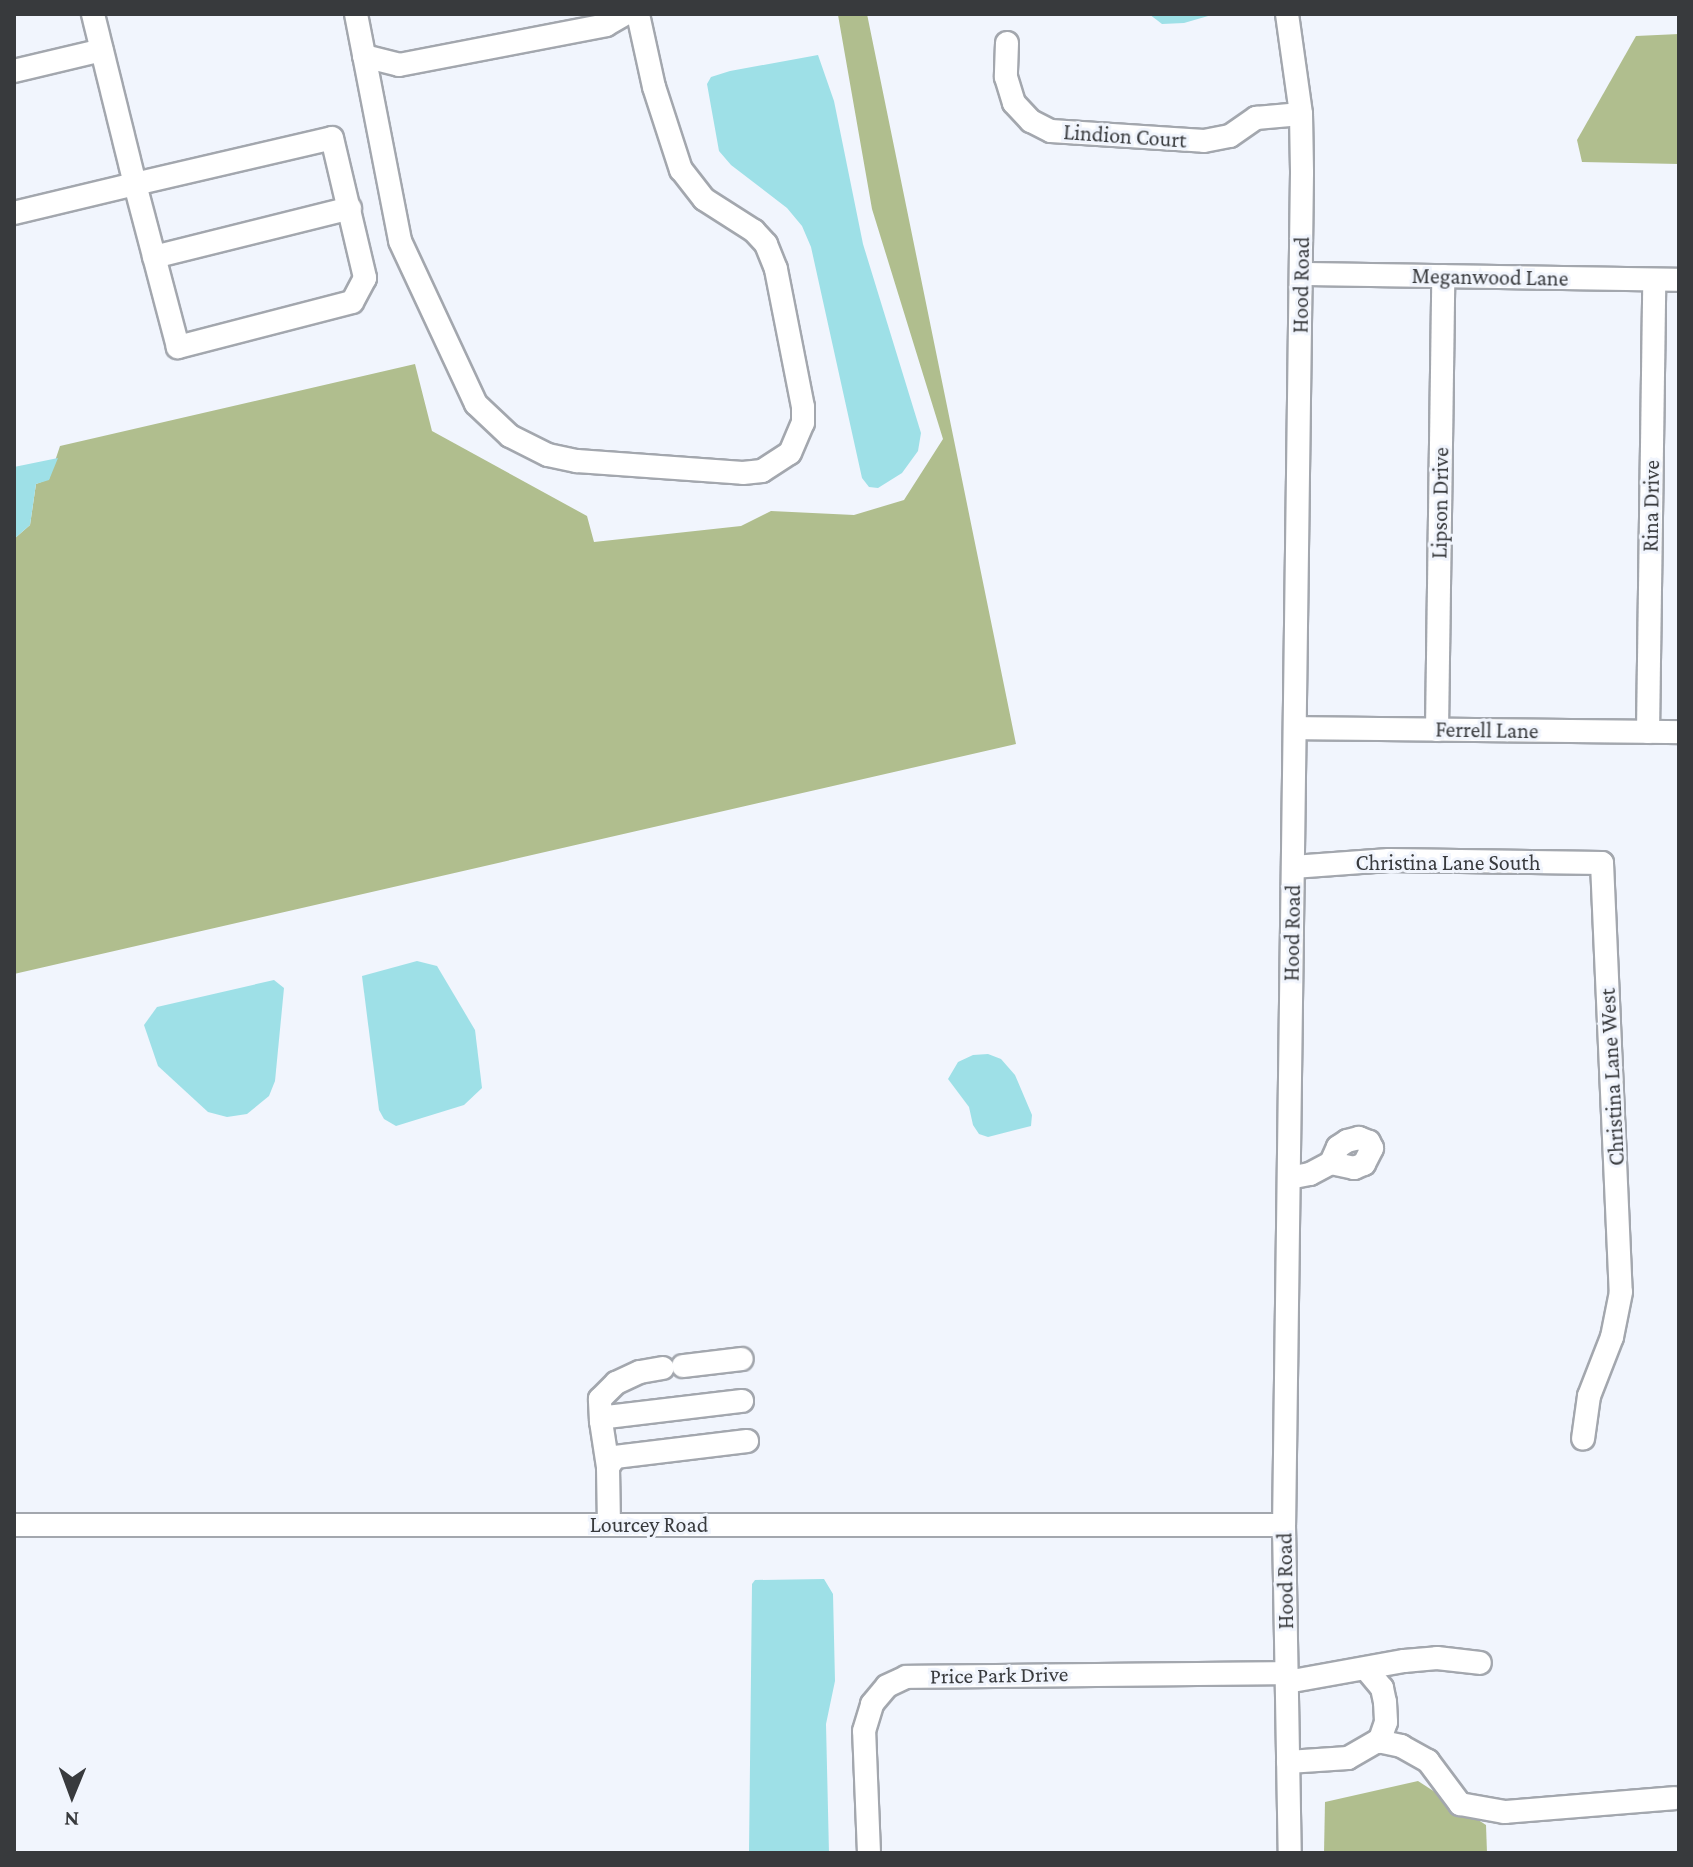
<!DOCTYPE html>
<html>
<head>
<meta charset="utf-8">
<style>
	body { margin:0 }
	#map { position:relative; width:1693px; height:1867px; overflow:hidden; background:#f1f5fd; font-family:"Crimson Pro",serif }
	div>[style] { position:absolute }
	.forest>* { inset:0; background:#b0be8e }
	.water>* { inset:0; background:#9ee0e7 }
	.roads { filter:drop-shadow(2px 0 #a3a7ae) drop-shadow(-2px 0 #a3a7ae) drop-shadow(0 2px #a3a7ae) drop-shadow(0 -2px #a3a7ae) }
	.minor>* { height:22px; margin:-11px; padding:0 11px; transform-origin:11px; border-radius:11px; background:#fff }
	span { translate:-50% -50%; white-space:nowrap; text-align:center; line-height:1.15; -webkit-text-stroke:6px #f1f5fd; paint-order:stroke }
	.street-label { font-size:22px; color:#383a3d }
	.frame { position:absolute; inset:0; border:16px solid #383a3d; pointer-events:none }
	.north { position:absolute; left:32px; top:1755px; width:80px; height:80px; -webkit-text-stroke:6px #f1f5fd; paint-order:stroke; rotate:181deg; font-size:22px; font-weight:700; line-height:32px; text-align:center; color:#383a3d }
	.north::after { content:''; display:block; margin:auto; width:28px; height:36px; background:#383a3d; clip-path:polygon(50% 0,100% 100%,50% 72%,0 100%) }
</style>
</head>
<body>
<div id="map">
	<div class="forest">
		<div style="clip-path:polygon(867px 14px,1016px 744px,14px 974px,14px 539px,30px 525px,36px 484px,49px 479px,60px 446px,415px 364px,432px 431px,587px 516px,594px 542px,741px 526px,771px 511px,854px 515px,904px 500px,943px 439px,872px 209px,838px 15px)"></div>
		<div style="clip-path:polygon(1679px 34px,1679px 164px,1582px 162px,1577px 140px,1636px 36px)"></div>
		<div style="clip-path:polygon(1418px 1781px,1486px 1825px,1487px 1853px,1324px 1853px,1325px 1802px)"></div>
	</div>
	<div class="water">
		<div style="clip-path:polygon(1149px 14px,1215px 14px,1184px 23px,1162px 24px)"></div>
		<div style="clip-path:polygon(818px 55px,834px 101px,863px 244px,921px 433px,918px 451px,902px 473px,878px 488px,869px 487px,862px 478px,811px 247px,802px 226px,787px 208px,731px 165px,719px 151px,707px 84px,711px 77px,730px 71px)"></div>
		<div style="clip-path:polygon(58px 458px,49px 480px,36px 484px,30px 525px,14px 539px,14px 467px)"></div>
		<div style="clip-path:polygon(417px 961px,437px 966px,475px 1030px,482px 1088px,464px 1105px,396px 1126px,384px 1119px,379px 1110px,362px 976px)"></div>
		<div style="clip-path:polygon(274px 980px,284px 988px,275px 1081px,269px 1096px,247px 1114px,227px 1117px,208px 1112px,158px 1066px,144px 1025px,157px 1007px)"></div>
		<div style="clip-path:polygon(988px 1054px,1001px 1059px,1015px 1075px,1032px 1115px,1031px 1126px,988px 1137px,979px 1134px,973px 1125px,969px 1107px,948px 1079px,958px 1062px,973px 1055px)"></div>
		<div style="clip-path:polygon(824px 1579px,833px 1594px,835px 1681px,826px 1724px,829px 1853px,749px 1853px,752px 1584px,755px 1580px)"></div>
	</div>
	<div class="roads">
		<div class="minor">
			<div style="left:356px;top:14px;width:231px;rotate:79deg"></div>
			<div style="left:400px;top:241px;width:180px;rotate:65deg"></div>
			<div style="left:476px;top:404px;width:47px;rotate:43.3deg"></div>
			<div style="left:510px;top:436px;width:42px;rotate:26.6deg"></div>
			<div style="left:548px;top:455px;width:30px;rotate:12deg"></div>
			<div style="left:577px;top:461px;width:166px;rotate:4.1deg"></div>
			<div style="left:743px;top:473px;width:19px;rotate:-6deg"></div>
			<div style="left:762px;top:471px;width:33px;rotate:-33deg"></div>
			<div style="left:790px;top:453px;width:33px;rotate:-67deg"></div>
			<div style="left:803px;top:423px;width:16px;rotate:-90deg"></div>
			<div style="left:803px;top:407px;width:141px;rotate:-101.1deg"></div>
			<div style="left:776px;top:269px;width:27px;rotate:-112deg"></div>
			<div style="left:766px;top:244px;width:18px;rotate:-133deg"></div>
			<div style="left:754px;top:231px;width:59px;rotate:-147.4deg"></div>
			<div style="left:704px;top:199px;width:37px;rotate:-128deg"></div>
			<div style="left:681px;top:170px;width:87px;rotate:-108deg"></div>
			<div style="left:654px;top:87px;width:75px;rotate:-102.4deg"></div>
			<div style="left:1287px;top:14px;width:101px;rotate:82deg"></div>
			<div style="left:1301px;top:114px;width:59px;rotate:89deg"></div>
			<div style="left:1302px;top:173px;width:1352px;rotate:90.76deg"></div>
			<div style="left:1284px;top:1525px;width:328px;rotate:89deg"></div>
			<div style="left:1007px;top:43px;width:34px;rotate:92deg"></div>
			<div style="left:1006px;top:77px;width:27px;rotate:73deg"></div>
			<div style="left:1014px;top:103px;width:25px;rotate:47deg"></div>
			<div style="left:1031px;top:121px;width:22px;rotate:27deg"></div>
			<div style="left:1051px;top:131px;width:153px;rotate:3.7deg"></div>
			<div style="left:1204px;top:141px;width:26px;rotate:-11deg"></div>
			<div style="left:1230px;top:136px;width:32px;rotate:-35deg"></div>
			<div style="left:1256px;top:118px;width:45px;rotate:-5.1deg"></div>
			<div style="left:364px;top:56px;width:36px;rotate:14deg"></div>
			<div style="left:399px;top:65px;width:211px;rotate:-10.9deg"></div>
			<div style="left:606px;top:25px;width:22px;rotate:-30deg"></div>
			<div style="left:14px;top:71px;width:90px;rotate:-13.4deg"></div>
			<div style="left:332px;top:138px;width:144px;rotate:76.7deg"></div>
			<div style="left:365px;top:278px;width:27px;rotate:118deg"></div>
			<div style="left:352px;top:302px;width:180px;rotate:165.5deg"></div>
			<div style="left:178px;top:347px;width:169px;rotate:-104.8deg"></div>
			<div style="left:135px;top:184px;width:202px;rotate:-13.1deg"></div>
			<div style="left:14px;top:213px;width:124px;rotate:-13.5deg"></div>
			<div style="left:135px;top:184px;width:175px;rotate:-103.9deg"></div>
			<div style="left:154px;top:257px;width:202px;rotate:-14deg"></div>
			<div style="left:1302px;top:274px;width:377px;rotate:0.9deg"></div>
			<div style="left:1295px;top:728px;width:384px;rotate:0.6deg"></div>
			<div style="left:1437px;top:730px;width:454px;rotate:-89.2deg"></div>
			<div style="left:1648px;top:732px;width:452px;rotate:-89.2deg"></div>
			<div style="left:1293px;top:867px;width:96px;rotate:-4.2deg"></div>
			<div style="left:1389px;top:860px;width:213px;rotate:0.8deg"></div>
			<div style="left:1602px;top:863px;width:429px;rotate:87.5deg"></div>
			<div style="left:1621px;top:1292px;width:46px;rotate:101.3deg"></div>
			<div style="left:1612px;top:1337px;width:63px;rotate:111.3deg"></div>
			<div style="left:1589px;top:1396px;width:43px;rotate:97.9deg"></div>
			<div style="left:1289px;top:1178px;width:21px;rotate:-11deg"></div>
			<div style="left:1310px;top:1174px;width:24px;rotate:-28deg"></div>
			<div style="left:1331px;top:1163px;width:24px;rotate:12deg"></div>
			<div style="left:1354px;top:1168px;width:11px;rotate:-22deg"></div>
			<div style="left:1364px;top:1164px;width:18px;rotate:-63deg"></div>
			<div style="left:1372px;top:1148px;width:7px;rotate:-117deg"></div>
			<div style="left:1369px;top:1142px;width:11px;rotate:-158deg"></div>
			<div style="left:1359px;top:1138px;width:12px;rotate:166deg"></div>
			<div style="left:1347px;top:1141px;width:11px;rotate:146deg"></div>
			<div style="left:1338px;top:1147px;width:17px;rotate:114deg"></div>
			<div style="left:683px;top:1366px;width:59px;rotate:-6.8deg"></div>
			<div style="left:601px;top:1421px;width:22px;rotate:-93deg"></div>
			<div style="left:600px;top:1399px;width:23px;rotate:-45deg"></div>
			<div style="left:616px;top:1383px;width:26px;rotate:-25deg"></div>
			<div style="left:640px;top:1372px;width:23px;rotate:-10deg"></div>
			<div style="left:608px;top:1467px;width:47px;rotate:-98.7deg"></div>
			<div style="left:601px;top:1421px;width:7px;rotate:-34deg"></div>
			<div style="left:607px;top:1417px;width:136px;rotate:-6.8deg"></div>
			<div style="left:14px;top:1525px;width:1270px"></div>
			<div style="left:609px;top:1525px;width:58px;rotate:-91deg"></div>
			<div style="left:608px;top:1467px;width:12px;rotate:-55deg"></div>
			<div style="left:615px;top:1457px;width:133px;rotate:-6.9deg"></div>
			<div style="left:1366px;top:1669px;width:25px;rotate:50deg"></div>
			<div style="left:1382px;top:1688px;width:14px;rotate:78deg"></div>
			<div style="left:1385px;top:1702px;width:20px;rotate:87deg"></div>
			<div style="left:1386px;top:1722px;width:21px;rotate:109deg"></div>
			<div style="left:1287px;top:1682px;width:119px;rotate:-10.2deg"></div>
			<div style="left:1404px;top:1661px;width:33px;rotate:-5deg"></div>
			<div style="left:1437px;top:1658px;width:43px;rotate:6.6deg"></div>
			<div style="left:1288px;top:1762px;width:60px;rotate:-3.8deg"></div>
			<div style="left:1348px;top:1758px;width:34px;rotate:-30deg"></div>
			<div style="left:1378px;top:1741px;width:24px;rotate:12deg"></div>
			<div style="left:1401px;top:1746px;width:31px;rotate:29deg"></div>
			<div style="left:1428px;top:1761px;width:54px;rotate:53.3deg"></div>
			<div style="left:1460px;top:1804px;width:46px;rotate:10.1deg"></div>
			<div style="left:1505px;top:1812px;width:170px;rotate:-4.7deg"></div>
			<div style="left:869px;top:1853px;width:122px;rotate:-92.3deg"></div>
			<div style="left:864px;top:1731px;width:28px;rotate:-73deg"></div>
			<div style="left:872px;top:1704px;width:23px;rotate:-50deg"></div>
			<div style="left:887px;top:1686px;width:21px;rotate:-25deg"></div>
			<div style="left:906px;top:1677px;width:381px;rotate:-0.6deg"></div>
		</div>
	</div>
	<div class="street-label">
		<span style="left:1125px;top:136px;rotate:4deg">Lindion Court</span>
		<span style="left:1490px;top:277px;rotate:1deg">Meganwood Lane</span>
		<span style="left:1301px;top:285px;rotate:-89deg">Hood Road</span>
		<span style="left:1440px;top:503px;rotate:-89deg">Lipson Drive</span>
		<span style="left:1651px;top:506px;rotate:-89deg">Rina Drive</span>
		<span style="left:1487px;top:730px;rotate:1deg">Ferrell Lane</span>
		<span style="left:1448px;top:863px">Christina Lane South</span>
		<span style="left:1292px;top:933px;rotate:-89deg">Hood Road</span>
		<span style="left:1612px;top:1077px;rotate:-93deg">Christina Lane West</span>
		<span style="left:649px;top:1525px">Lourcey Road</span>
		<span style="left:1285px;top:1581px;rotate:-91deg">Hood Road</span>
		<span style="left:999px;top:1675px;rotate:-1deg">Price Park Drive</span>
	</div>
	<div class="frame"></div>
	<div class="north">N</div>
</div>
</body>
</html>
